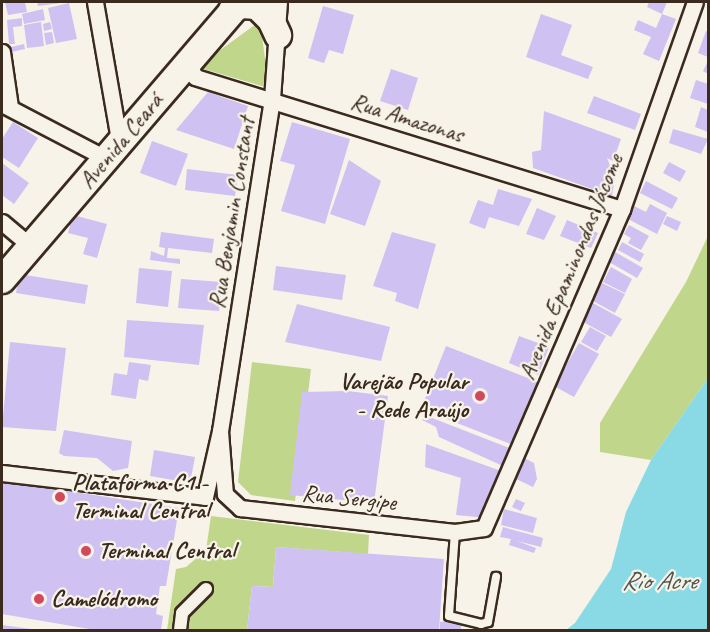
<!DOCTYPE html>
<html>
<head>
<meta charset="utf-8">
<style>
	body { margin:0 }
	#map { position:relative; width:710px; height:632px; overflow:hidden; background:#f7f3e8; font-family:Caveat,sans-serif }
	div>[style] { position:absolute }
	.green>* { inset:0; background:#c0d68b }
	.water>* { inset:0; background:#8adae6 }
	.building>* { inset:0; background:#cfc1f2 }
	.roads { filter:drop-shadow(2px 0 #3b2a1e) drop-shadow(-2px 0 #3b2a1e) drop-shadow(0 2px #3b2a1e) drop-shadow(0 -2px #3b2a1e) }
	.service>* { height:8px; margin:-4px; padding:0 4px; transform-origin:4px; border-radius:4px; background:#f7f3e8 }
	.pedestrian>* { height:12px; margin:-6px; padding:0 6px; transform-origin:6px; border-radius:6px; background:#f7f3e8 }
	.minor>* { height:15px; margin:-7.5px; padding:0 7.5px; transform-origin:7.5px; border-radius:7.5px; background:#f7f3e8 }
	.primary>* { height:26px; margin:-13px; padding:0 13px; transform-origin:13px; border-radius:13px; background:#f7f3e8 }
	.dots>* { width:16px; height:16px; translate:-50% -50%; box-sizing:border-box; border:3px solid #f7f3e8; border-radius:50% }
	span { translate:-50% -50%; white-space:nowrap; text-align:center; line-height:1.15; -webkit-text-stroke:4.5px #f7f3e8; paint-order:stroke }
	.street-label { font-size:24px; color:#3b2a1e }
	.poi-label { font-size:24px; color:#3b2a1e; font-weight:700 }
	.right { translate:-100% -50%; text-align:right }
	.left { translate:0 -50%; text-align:left }
	.water-label { font-size:26px; color:#4f5650; font-style:italic }
	.frame { position:absolute; inset:0; border:3px solid #3b2a1e; pointer-events:none }
</style>
</head>
<body>
<div id="map">
	<div class="green">
		<div style="clip-path:polygon(260px 21px,269px 88px,197px 67px)"></div>
		<div style="clip-path:polygon(708px 236px,708px 378px,651px 460px,600px 452px,600px 423px,686px 282px)"></div>
		<div style="clip-path:polygon(252px 362px,311px 369px,295px 501px,251px 495px,238px 482px)"></div>
		<div style="clip-path:polygon(211px 516px,369px 535px,368px 554px,276px 547px,273px 587px,252px 586px,247px 630px,167px 630px,176px 569px,186px 567px,206px 550px)"></div>
	</div>
	<div class="water">
		<div style="clip-path:polygon(708px 378px,708px 630px,566px 630px,575px 623px,611px 569px,626px 512px,651px 460px)"></div>
	</div>
	<div class="building">
		<div style="clip-path:polygon(5px 2px,25px 2px,27px 12px,8px 15px)"></div>
		<div style="clip-path:polygon(37px 2px,60px 2px,61px 3px,38px 6px)"></div>
		<div style="clip-path:polygon(649px 2px,667px 2px,662px 14px,647px 7px)"></div>
		<div style="clip-path:polygon(69px 3px,77px 39px,56px 43px,48px 8px)"></div>
		<div style="clip-path:polygon(323px 6px,354px 15px,343px 54px,329px 50px,324px 63px,308px 58px)"></div>
		<div style="clip-path:polygon(43px 9px,45px 20px,24px 24px,22px 14px)"></div>
		<div style="clip-path:polygon(541px 14px,572px 25px,561px 55px,593px 67px,588px 79px,526px 57px)"></div>
		<div style="clip-path:polygon(662px 14px,676px 19px,659px 61px,643px 54px,651px 37px,634px 30px,638px 20px,656px 28px)"></div>
		<div style="clip-path:polygon(22px 18px,22px 26px,13px 27px,15px 44px,9px 44px,7px 20px)"></div>
		<div style="clip-path:polygon(41px 22px,44px 46px,27px 48px,24px 25px)"></div>
		<div style="clip-path:polygon(50px 22px,52px 29px,44px 31px,43px 24px)"></div>
		<div style="clip-path:polygon(706px 31px,708px 32px,708px 57px,698px 53px)"></div>
		<div style="clip-path:polygon(52px 32px,54px 43px,46px 45px,44px 33px)"></div>
		<div style="clip-path:polygon(24px 44px,25px 49px,11px 52px,11px 47px)"></div>
		<div style="clip-path:polygon(708px 61px,708px 74px,703px 71px)"></div>
		<div style="clip-path:polygon(391px 69px,418px 78px,408px 110px,380px 101px)"></div>
		<div style="clip-path:polygon(696px 80px,708px 84px,708px 104px,690px 98px)"></div>
		<div style="clip-path:polygon(208px 92px,248px 106px,234px 149px,176px 130px)"></div>
		<div style="clip-path:polygon(594px 96px,641px 114px,635px 130px,587px 113px)"></div>
		<div style="clip-path:polygon(701px 107px,708px 110px,708px 132px,695px 127px)"></div>
		<div style="clip-path:polygon(544px 111px,621px 139px,613px 161px,607px 158px,615px 178px,612px 196px,533px 168px,532px 152px,541px 150px)"></div>
		<div style="clip-path:polygon(13px 122px,38px 138px,19px 168px,2px 157px,2px 139px)"></div>
		<div style="clip-path:polygon(292px 122px,350px 139px,325px 224px,281px 211px,295px 165px,280px 161px)"></div>
		<div style="clip-path:polygon(673px 129px,708px 139px,701px 154px,669px 143px)"></div>
		<div style="clip-path:polygon(152px 141px,188px 154px,176px 186px,140px 173px)"></div>
		<div style="clip-path:polygon(349px 160px,381px 181px,365px 226px,330px 214px)"></div>
		<div style="clip-path:polygon(669px 162px,686px 171px,680px 182px,663px 173px)"></div>
		<div style="clip-path:polygon(2px 163px,29px 183px,14px 204px,2px 195px)"></div>
		<div style="clip-path:polygon(187px 169px,238px 175px,235px 196px,185px 190px)"></div>
		<div style="clip-path:polygon(646px 181px,678px 198px,672px 209px,640px 193px)"></div>
		<div style="clip-path:polygon(498px 189px,532px 199px,519px 226px,489px 217px,485px 229px,469px 223px,478px 200px,493px 205px)"></div>
		<div style="clip-path:polygon(630px 204px,646px 212px,650px 204px,667px 213px,657px 234px,624px 217px)"></div>
		<div style="clip-path:polygon(537px 208px,556px 216px,544px 240px,526px 234px)"></div>
		<div style="clip-path:polygon(73px 215px,107px 224px,97px 258px,83px 254px,88px 238px,68px 233px)"></div>
		<div style="clip-path:polygon(667px 216px,681px 222px,677px 231px,663px 224px)"></div>
		<div style="clip-path:polygon(567px 220px,598px 233px,591px 248px,560px 236px)"></div>
		<div style="clip-path:polygon(629px 225px,649px 236px,641px 250px,628px 243px,631px 238px,624px 234px)"></div>
		<div style="clip-path:polygon(161px 232px,214px 239px,212px 253px,168px 248px,167px 258px,180px 259px,180px 264px,150px 260px,151px 251px,164px 256px,165px 248px,159px 247px)"></div>
		<div style="clip-path:polygon(392px 232px,436px 244px,418px 309px,395px 301px,397px 293px,373px 286px)"></div>
		<div style="clip-path:polygon(622px 242px,644px 254px,640px 262px,618px 250px)"></div>
		<div style="clip-path:polygon(615px 252px,643px 268px,637px 278px,609px 262px)"></div>
		<div style="clip-path:polygon(276px 266px,346px 275px,342px 300px,273px 290px)"></div>
		<div style="clip-path:polygon(611px 267px,632px 279px,625px 293px,603px 282px)"></div>
		<div style="clip-path:polygon(139px 268px,172px 271px,168px 307px,136px 303px)"></div>
		<div style="clip-path:polygon(19px 274px,88px 285px,85px 304px,16px 293px)"></div>
		<div style="clip-path:polygon(181px 279px,222px 282px,219px 311px,178px 308px)"></div>
		<div style="clip-path:polygon(602px 283px,625px 294px,615px 313px,593px 301px)"></div>
		<div style="clip-path:polygon(593px 303px,622px 319px,611px 337px,583px 322px)"></div>
		<div style="clip-path:polygon(297px 304px,390px 327px,381px 361px,285px 342px)"></div>
		<div style="clip-path:polygon(127px 320px,204px 325px,199px 365px,124px 357px)"></div>
		<div style="clip-path:polygon(590px 327px,606px 336px,597px 351px,581px 342px)"></div>
		<div style="clip-path:polygon(519px 336px,549px 347px,538px 375px,509px 363px)"></div>
		<div style="clip-path:polygon(10px 342px,66px 348px,56px 431px,2px 427px)"></div>
		<div style="clip-path:polygon(579px 343px,599px 354px,574px 397px,554px 386px)"></div>
		<div style="clip-path:polygon(446px 346px,538px 382px,513px 445px,421px 409px)"></div>
		<div style="clip-path:polygon(129px 362px,151px 365px,148px 381px,139px 379px,136px 399px,111px 395px,114px 373px,127px 375px)"></div>
		<div style="clip-path:polygon(348px 391px,388px 396px,374px 503px,290px 495px,302px 392px)"></div>
		<div style="clip-path:polygon(427px 416px,512px 449px,505px 467px,439px 437px,436px 427px,422px 420px)"></div>
		<div style="clip-path:polygon(64px 430px,132px 441px,128px 468px,113px 471px,97px 458px,64px 456px,59px 453px)"></div>
		<div style="clip-path:polygon(426px 444px,504px 472px,487px 518px,456px 515px,461px 478px,425px 467px)"></div>
		<div style="clip-path:polygon(154px 450px,195px 457px,190px 483px,150px 476px)"></div>
		<div style="clip-path:polygon(524px 458px,534px 463px,537px 479px,533px 487px,514px 478px)"></div>
		<div style="clip-path:polygon(2px 481px,179px 508px,166px 586px,160px 586px,156px 614px,163px 616px,161px 630px,95px 630px,2px 614px)"></div>
		<div style="clip-path:polygon(516px 499px,525px 503px,521px 511px,512px 507px)"></div>
		<div style="clip-path:polygon(504px 509px,537px 518px,533px 533px,501px 525px)"></div>
		<div style="clip-path:polygon(503px 527px,543px 538px,541px 547px,517px 541px,536px 548px,534px 553px,509px 545px,511px 539px,500px 537px)"></div>
		<div style="clip-path:polygon(276px 547px,444px 559px,439px 630px,247px 630px,252px 586px,273px 587px)"></div>
		<div style="clip-path:polygon(449px 621px,461px 624px,461px 630px,440px 630px,440px 622px)"></div>
		<div style="clip-path:polygon(2px 625px,31px 629px,31px 630px,2px 630px)"></div>
	</div>
	<div class="roads">
		<div class="service">
			<div style="left:455px;top:532px;width:84px;rotate:94.1deg"></div>
			<div style="left:449px;top:616px;width:33px;rotate:14deg"></div>
			<div style="left:481px;top:624px;width:7px;rotate:-16deg"></div>
			<div style="left:488px;top:622px;width:46px;rotate:-79.9deg"></div>
		</div>
		<div class="pedestrian">
			<div style="left:180px;top:630px;width:17px;rotate:-83deg"></div>
			<div style="left:182px;top:613px;width:34px;rotate:-45deg"></div>
		</div>
		<div class="minor">
			<div style="left:95px;top:2px;width:145px;rotate:80.1deg"></div>
			<div style="left:2px;top:52px;width:56px;rotate:81.7deg"></div>
			<div style="left:187px;top:61px;width:18px;rotate:63deg"></div>
			<div style="left:195px;top:77px;width:447px;rotate:17.2deg"></div>
			<div style="left:2px;top:104px;width:119px;rotate:27.6deg"></div>
			<div style="left:2px;top:222px;width:38px;rotate:40deg"></div>
			<div style="left:220px;top:431px;width:63px;rotate:85.5deg"></div>
			<div style="left:225px;top:494px;width:21px;rotate:43deg"></div>
			<div style="left:240px;top:508px;width:216px;rotate:6.4deg"></div>
			<div style="left:455px;top:532px;width:29px;rotate:-8deg"></div>
			<div style="left:484px;top:528px;width:348px;rotate:-66.6deg"></div>
			<div style="left:622px;top:209px;width:219px;rotate:-70.6deg"></div>
			<div style="left:2px;top:473px;width:204px;rotate:6.7deg"></div>
			<div style="left:205px;top:497px;width:68px;rotate:-77.2deg"></div>
			<div style="left:220px;top:431px;width:336px;rotate:-81.1deg"></div>
			<div style="left:272px;top:99px;width:97px;rotate:-85.9deg"></div>
		</div>
		<div class="primary">
			<div style="left:232px;top:10px;width:10px;rotate:-29deg"></div>
			<div style="left:241px;top:5px;width:16px;rotate:4deg"></div>
			<div style="left:257px;top:6px;width:20px;rotate:45deg"></div>
			<div style="left:271px;top:20px;width:17px;rotate:65deg"></div>
			<div style="left:2px;top:280px;width:366px;rotate:-49.4deg"></div>
		</div>
	</div>
	<div class="dots">
		<div style="left:480px;top:396px;background:#d1495b"></div>
		<div style="left:60px;top:497px;background:#d1495b"></div>
		<div style="left:86px;top:551px;background:#d1495b"></div>
		<div style="left:39px;top:599px;background:#d1495b"></div>
	</div>
	<div class="street-label">
		<span style="left:407px;top:118px;rotate:17deg">Rua Amazonas</span>
		<span style="left:121px;top:141px;rotate:-50deg">Avenida Ceará</span>
		<span style="left:232px;top:213px;rotate:-81deg">Rua Benjamin Constant</span>
		<span style="left:571px;top:267px;rotate:-68deg">Avenida Epaminondas Jácome</span>
		<span style="left:349px;top:498px;rotate:6deg">Rua Sergipe</span>
	</div>
	<div class="poi-label">
		<span class="right" style="left:468px;top:396px">Varejão Popular<br>- Rede Araújo</span>
		<span class="left" style="left:72px;top:497px">Plataforma C1 -<br>Terminal Central</span>
		<span class="left" style="left:98px;top:551px">Terminal Central</span>
		<span class="left" style="left:51px;top:599px">Camelódromo</span>
	</div>
	<div class="water-label">
		<span style="left:659px;top:581px">Rio Acre</span>
	</div>
	<div class="frame"></div>
</div>
</body>
</html>
